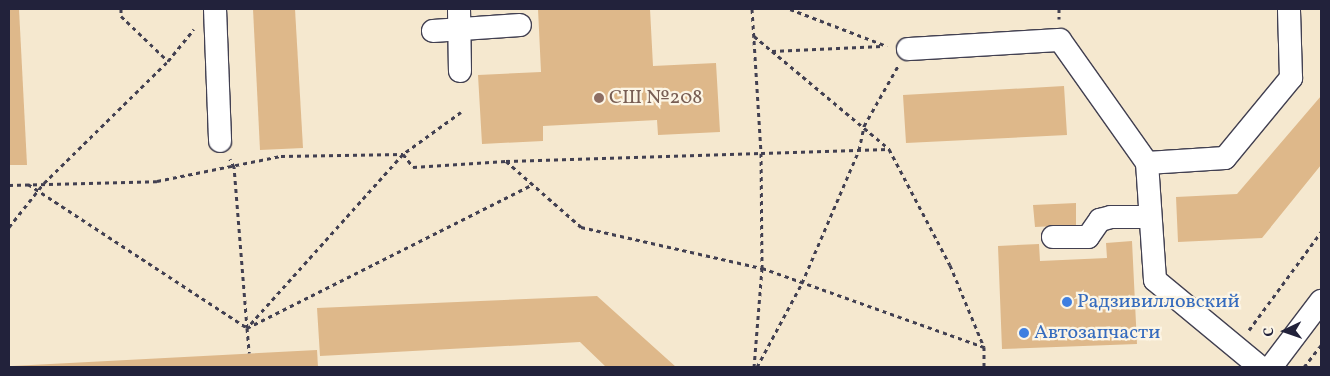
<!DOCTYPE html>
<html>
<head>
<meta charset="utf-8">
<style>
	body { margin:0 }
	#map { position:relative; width:1330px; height:376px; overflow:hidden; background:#f5e8cf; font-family:Vollkorn,serif }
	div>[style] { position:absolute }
	.building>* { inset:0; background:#deb88a }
	.path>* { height:3px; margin-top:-1.5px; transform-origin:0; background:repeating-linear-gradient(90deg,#424051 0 4px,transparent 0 8px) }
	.roads { filter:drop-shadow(1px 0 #424051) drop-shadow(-1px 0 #424051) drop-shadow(0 1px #424051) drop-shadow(0 -1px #424051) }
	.minor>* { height:22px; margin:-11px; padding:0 11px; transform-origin:11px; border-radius:11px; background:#fff }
	.dots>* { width:14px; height:14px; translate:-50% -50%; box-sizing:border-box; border:2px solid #fcf5e5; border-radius:50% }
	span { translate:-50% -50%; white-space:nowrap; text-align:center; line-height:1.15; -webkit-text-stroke:4.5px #fcf5e5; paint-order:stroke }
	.education-label { font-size:20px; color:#785e54 }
	.left { translate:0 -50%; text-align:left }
	.shop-label { font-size:20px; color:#366cbe }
	.frame { position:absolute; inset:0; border:10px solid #22223b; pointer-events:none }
	.north { position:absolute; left:1260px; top:306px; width:50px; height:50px; -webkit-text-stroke:4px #fcf5e5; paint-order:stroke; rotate:267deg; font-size:14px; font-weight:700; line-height:20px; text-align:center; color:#22223b }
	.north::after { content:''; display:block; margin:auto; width:18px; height:22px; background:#22223b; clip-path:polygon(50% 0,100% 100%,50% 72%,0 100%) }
</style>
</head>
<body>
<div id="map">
	<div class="building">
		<div style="clip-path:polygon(9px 9px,19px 9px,27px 165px,9px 165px)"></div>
		<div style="clip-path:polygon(253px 9px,295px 9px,303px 148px,260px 150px)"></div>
		<div style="clip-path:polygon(538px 9px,650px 9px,653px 66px,716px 63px,720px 132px,658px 135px,657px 120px,543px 126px,543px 141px,482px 144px,478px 75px,541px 72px)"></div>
		<div style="clip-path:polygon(1064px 86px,1067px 135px,906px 143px,903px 95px)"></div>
		<div style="clip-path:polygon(1321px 96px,1321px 165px,1262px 238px,1178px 242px,1176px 197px,1237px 194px)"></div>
		<div style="clip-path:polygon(1076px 203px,1076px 225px,1035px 227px,1033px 205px)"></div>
		<div style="clip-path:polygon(1132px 241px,1137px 344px,1002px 349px,998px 246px,1039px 244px,1040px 261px,1107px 258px,1106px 243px)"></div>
		<div style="clip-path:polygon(597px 296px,676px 367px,606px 367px,580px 342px,320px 356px,317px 308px)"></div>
		<div style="clip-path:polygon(317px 350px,318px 367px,12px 367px,12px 366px)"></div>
	</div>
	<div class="path">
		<div style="left:121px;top:9px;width:7px;rotate:90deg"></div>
		<div style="left:121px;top:16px;width:65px;rotate:43.8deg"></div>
		<div style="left:752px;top:9px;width:144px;rotate:86.4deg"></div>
		<div style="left:761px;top:153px;width:127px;rotate:-1.8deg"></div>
		<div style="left:790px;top:9px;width:104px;rotate:20.9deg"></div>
		<div style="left:1059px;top:9px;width:10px;rotate:90deg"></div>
		<div style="left:754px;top:36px;width:23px;rotate:40deg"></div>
		<div style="left:772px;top:51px;width:110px;rotate:-2.6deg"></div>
		<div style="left:772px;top:51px;width:153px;rotate:39.9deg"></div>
		<div style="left:889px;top:149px;width:131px;rotate:62.3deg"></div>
		<div style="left:950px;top:265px;width:89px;rotate:67.5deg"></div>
		<div style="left:461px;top:112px;width:72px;rotate:144.1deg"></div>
		<div style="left:403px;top:154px;width:234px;rotate:131.9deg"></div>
		<div style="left:247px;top:328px;width:318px;rotate:-26.7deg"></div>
		<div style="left:506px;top:161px;width:255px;rotate:-1.8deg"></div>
		<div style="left:761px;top:153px;width:115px;rotate:89.5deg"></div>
		<div style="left:762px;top:268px;width:99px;rotate:94.6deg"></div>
		<div style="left:28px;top:184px;width:262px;rotate:33.3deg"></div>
		<div style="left:247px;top:328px;width:162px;rotate:-94.6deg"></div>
		<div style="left:234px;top:167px;width:9px;rotate:-117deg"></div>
		<div style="left:9px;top:185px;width:148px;rotate:-1.5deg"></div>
		<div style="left:157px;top:181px;width:126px;rotate:-11.4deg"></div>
		<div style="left:281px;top:156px;width:122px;rotate:-0.9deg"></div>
		<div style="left:403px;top:154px;width:16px;rotate:52deg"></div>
		<div style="left:413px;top:167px;width:93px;rotate:-3.7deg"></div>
		<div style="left:506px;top:161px;width:100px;rotate:41.3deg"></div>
		<div style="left:581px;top:227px;width:186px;rotate:12.8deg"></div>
		<div style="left:762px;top:268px;width:236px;rotate:19.6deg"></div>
		<div style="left:984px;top:347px;width:20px;rotate:90deg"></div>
		<div style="left:9px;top:227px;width:56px;rotate:-51.5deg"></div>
		<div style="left:44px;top:183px;width:174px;rotate:-44.5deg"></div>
		<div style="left:168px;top:61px;width:41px;rotate:-50.9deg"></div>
		<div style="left:247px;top:328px;width:25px;rotate:85deg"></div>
		<div style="left:1249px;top:330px;width:122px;rotate:-53.7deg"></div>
		<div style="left:757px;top:367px;width:95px;rotate:-61.8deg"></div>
		<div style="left:802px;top:283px;width:145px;rotate:-66.8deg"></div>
		<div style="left:859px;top:150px;width:25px;rotate:-78deg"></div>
		<div style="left:864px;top:126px;width:69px;rotate:-60.5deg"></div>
		<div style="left:1304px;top:367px;width:28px;rotate:-52deg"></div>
	</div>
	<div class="roads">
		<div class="minor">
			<div style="left:215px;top:9px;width:132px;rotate:87.8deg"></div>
			<div style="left:459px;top:9px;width:62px;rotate:89.1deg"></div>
			<div style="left:433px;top:31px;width:87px;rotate:-3.9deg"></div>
			<div style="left:908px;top:49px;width:152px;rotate:-3.4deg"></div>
			<div style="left:1060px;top:40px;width:151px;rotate:54.7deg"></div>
			<div style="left:1053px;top:237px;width:35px"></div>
			<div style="left:1088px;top:237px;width:21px;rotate:-55deg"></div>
			<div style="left:1100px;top:220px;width:11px;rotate:-15deg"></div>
			<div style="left:1111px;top:217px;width:39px"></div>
			<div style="left:1260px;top:367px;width:136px;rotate:-140.4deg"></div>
			<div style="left:1155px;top:280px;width:117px;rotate:-93.9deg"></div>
			<div style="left:1147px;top:163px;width:78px;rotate:-3.7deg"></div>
			<div style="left:1225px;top:158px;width:104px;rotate:-50.5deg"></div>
			<div style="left:1291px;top:78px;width:69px;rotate:-91.7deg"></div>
			<div style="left:1271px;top:367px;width:83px;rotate:-52.9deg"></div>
		</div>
	</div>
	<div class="dots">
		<div style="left:599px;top:98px;background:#8d6e63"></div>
		<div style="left:1067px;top:302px;background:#3f7fe0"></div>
		<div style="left:1024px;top:333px;background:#3f7fe0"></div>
	</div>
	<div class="education-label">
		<span class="left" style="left:609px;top:98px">СШ №208</span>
	</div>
	<div class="shop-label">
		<span class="left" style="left:1077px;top:302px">Радзивилловский</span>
		<span class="left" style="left:1034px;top:333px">Автозапчасти</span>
	</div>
	<div class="frame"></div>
	<div class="north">С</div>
</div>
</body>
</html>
